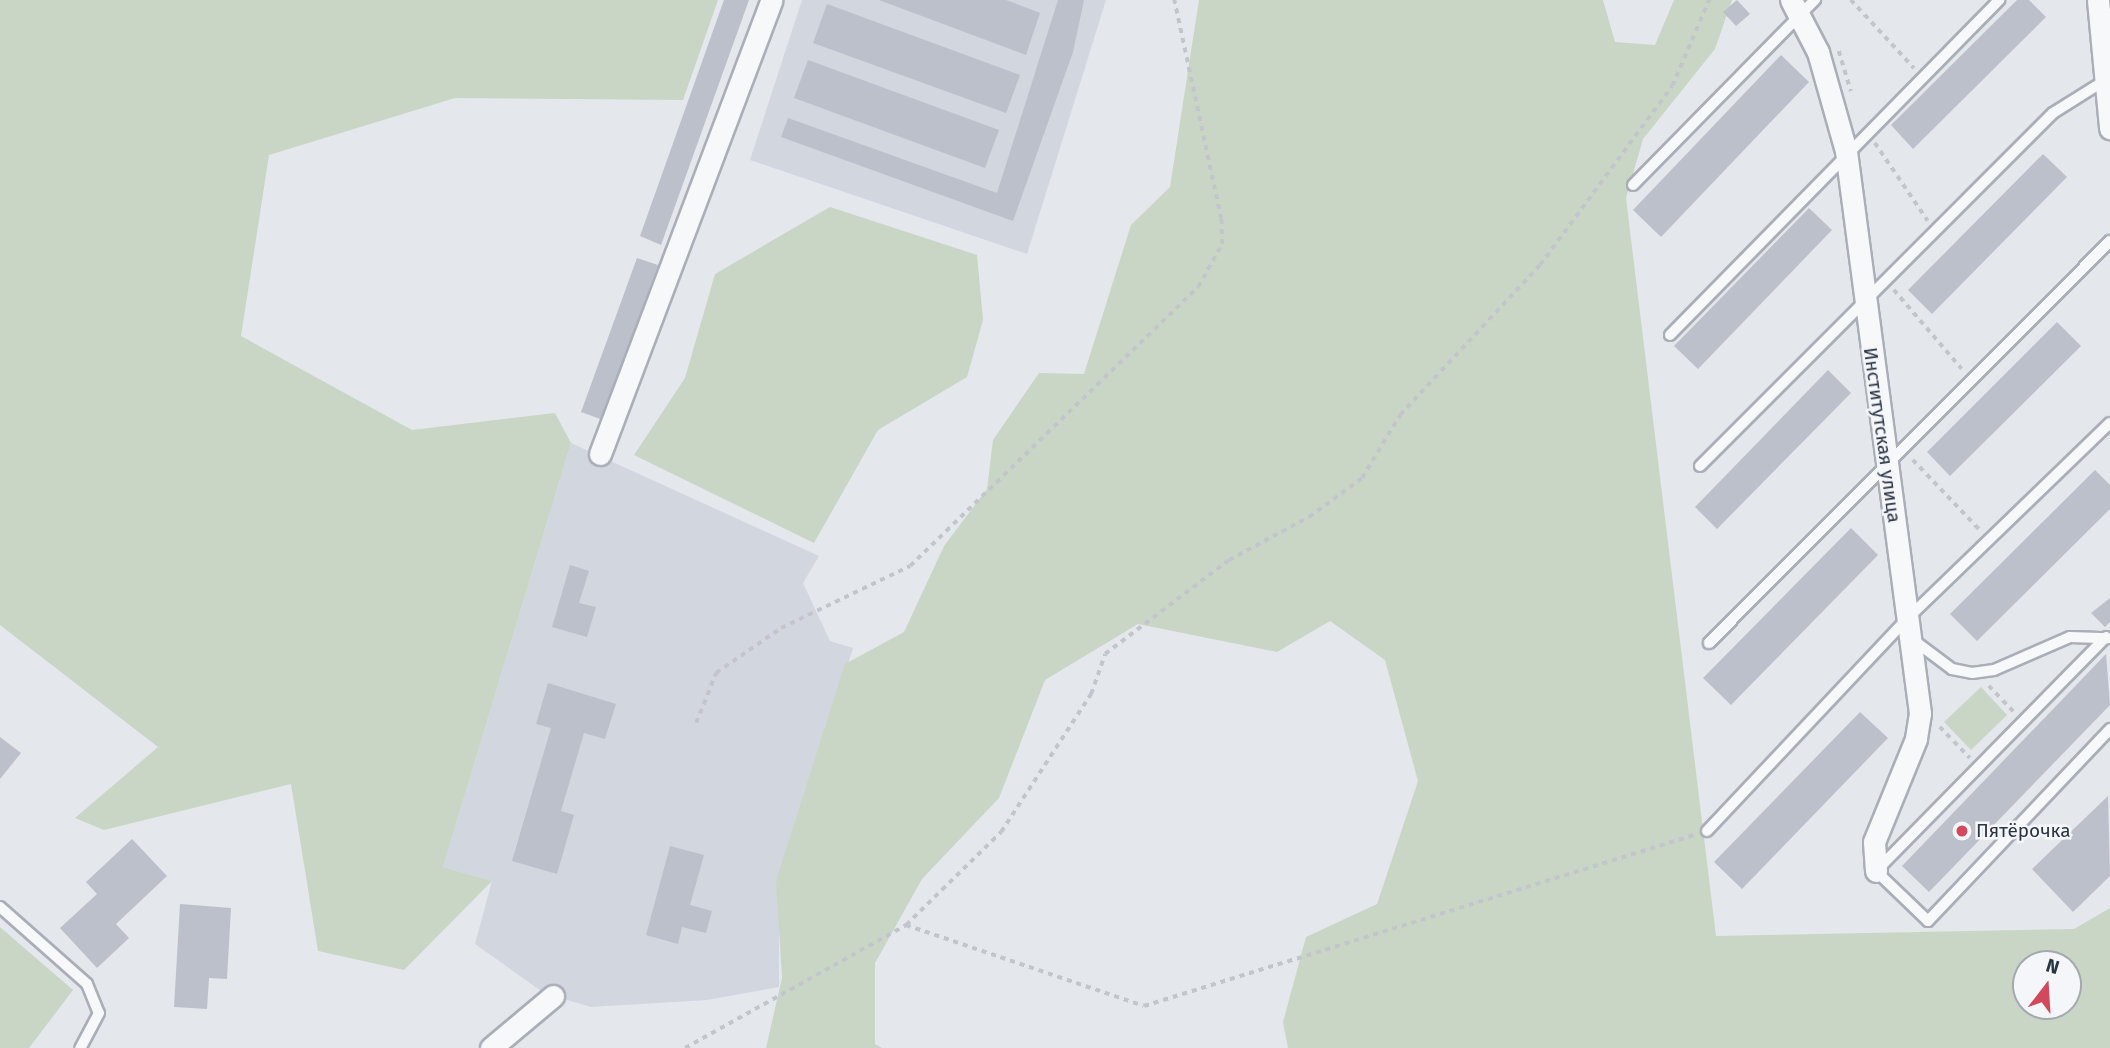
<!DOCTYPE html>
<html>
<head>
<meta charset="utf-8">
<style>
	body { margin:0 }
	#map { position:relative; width:2110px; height:1048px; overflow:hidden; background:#e4e7ec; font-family:"Fira Sans",sans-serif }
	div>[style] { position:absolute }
	.built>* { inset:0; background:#d2d6de }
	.green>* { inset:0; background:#c9d6c5 }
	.building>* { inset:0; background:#bbc0ca }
	.path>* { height:3.5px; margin-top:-1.75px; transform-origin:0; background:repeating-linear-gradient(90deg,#c2c5cb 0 5px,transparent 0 10px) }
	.roads { filter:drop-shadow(2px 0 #a9aeb7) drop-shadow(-2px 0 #a9aeb7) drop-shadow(0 2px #a9aeb7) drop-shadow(0 -2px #a9aeb7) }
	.lane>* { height:10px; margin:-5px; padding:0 5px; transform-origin:5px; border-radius:5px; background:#f7f8fa }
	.street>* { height:21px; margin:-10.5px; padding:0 10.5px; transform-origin:10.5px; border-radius:10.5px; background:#f7f8fa }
	.dots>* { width:19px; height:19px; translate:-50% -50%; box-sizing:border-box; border:4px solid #f4f6f9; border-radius:50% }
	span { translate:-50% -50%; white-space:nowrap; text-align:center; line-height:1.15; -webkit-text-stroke:5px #f4f6f9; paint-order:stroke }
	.street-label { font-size:19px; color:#2b3445 }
	.poi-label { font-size:19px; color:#2b3445 }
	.left { translate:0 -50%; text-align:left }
	.north { position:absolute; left:2012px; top:950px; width:70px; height:70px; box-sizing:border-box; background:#f4f6f9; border:2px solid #a4a8b1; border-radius:50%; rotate:17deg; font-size:19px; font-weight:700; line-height:28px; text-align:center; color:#2b3445 }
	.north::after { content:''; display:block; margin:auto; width:24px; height:32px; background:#d1495b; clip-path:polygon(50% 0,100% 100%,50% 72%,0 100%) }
</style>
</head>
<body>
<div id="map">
	<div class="built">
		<div style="clip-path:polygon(802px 0,1106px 0,1027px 254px,750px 160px)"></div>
		<div style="clip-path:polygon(571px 443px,819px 556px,803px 583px,830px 641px,853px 648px,779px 885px,779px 987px,707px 1000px,591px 1007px,544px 993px,475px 944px,492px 881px,443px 867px)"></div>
	</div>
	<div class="green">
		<div style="clip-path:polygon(0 0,718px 0,683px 100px,455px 98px,269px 155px,241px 336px,412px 430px,555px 413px,571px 443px,443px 867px,492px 881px,404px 970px,318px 951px,291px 784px,104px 830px,75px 818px,158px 747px,0 625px)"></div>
		<div style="clip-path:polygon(evenodd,1199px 0,1603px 0,1615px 42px,1655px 45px,1674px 0,1732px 0,1715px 49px,1643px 139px,1626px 198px,1716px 936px,2074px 929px,2110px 908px,2110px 1048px,1288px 1048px,1283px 1022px,1306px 937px,1377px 904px,1418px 781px,1385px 660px,1330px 621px,1277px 652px,1138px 624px,1045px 680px,999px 798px,922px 879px,875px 963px,875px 1044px,882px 1048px,766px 1048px,782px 978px,776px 881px,845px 664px,904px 632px,944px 546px,987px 489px,993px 440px,1039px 373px,1084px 374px,1131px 225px,1170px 187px,1199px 0,2026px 964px,2068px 964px,2068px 1006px,2026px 1006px,2026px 964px)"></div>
		<div style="clip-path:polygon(830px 207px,977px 255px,983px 320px,967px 377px,878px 430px,814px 543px,634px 455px,685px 378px,715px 274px)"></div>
		<div style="clip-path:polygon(1981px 687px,2007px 715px,1971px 750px,1944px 722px)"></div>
		<div style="clip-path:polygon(0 927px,73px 990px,29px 1048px,0 1048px)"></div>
	</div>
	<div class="building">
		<div style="clip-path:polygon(724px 0,749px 0,661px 245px,640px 236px)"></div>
		<div style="clip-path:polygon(879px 0,1006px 0,1040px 13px,1026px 55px)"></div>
		<div style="clip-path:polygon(1058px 0,1084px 0,1073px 52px,1013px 221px,781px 137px,788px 118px,997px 193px)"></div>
		<div style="clip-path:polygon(1737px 0,1750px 14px,1736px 26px,1723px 12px)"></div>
		<div style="clip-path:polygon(2017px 0,2029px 0,2046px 17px,1913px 149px,1891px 125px)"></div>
		<div style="clip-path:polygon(827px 4px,1020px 75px,1006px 113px,813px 43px)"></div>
		<div style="clip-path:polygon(1781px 55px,1809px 82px,1661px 237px,1633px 210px)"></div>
		<div style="clip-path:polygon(808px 60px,999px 130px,985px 168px,794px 98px)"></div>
		<div style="clip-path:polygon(2043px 154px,2067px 177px,1932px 314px,1908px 290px)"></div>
		<div style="clip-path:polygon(1809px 208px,1832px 230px,1698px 369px,1674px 346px)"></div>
		<div style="clip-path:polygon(637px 258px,658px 265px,603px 420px,581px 412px)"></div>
		<div style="clip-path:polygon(2057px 322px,2081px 346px,1950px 476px,1927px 452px)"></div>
		<div style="clip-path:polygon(1828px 370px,1851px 393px,1717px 529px,1695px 507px)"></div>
		<div style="clip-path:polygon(2095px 470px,2110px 485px,2110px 509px,1977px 641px,1950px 614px)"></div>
		<div style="clip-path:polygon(1851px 528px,1878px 555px,1731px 705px,1703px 678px)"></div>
		<div style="clip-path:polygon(570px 565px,589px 571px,579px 603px,596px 607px,587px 637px,552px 627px)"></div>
		<div style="clip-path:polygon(2110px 598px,2110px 622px,2105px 627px,2091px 613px)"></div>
		<div style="clip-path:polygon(2106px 654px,2110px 705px,1929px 892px,1902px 866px)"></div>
		<div style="clip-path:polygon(548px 683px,616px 704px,605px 739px,584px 733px,561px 811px,574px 815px,557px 874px,512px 861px,551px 728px,536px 724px)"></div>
		<div style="clip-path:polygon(1860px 712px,1888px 738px,1742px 889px,1714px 862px)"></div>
		<div style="clip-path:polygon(0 737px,21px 753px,0 779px)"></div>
		<div style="clip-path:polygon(2108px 796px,2110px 876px,2073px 912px,2032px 869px)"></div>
		<div style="clip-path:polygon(132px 839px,167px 876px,116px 924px,129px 938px,97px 968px,60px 928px,97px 894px,86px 882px)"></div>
		<div style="clip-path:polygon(670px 846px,704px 855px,690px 905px,712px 911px,706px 933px,682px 927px,678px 944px,646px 935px)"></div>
		<div style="clip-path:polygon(180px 904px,231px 908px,227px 979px,209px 978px,207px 1009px,174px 1007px)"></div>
	</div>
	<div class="path">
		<div style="left:1851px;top:0;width:93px;rotate:47.2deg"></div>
		<div style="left:1839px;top:51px;width:42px;rotate:73.3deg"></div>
		<div style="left:1875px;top:143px;width:94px;rotate:55.8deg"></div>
		<div style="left:1894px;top:290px;width:104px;rotate:49.3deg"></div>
		<div style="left:1913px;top:460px;width:97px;rotate:46.3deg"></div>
		<div style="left:1989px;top:686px;width:37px;rotate:46deg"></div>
		<div style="left:696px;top:723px;width:54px;rotate:-68.2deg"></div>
		<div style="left:716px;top:673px;width:79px;rotate:-34.7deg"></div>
		<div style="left:781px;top:628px;width:143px;rotate:-25.7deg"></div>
		<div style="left:910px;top:566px;width:401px;rotate:-44.1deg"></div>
		<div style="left:1198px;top:287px;width:49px;rotate:-60.8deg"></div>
		<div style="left:1222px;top:244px;width:25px;rotate:-92deg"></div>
		<div style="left:1221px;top:219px;width:224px;rotate:-102.1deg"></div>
		<div style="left:1940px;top:727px;width:43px;rotate:45.9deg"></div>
		<div style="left:906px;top:925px;width:251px;rotate:18.8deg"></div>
		<div style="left:1144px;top:1006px;width:576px;rotate:-17.27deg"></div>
		<div style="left:685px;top:1048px;width:253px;rotate:-29.1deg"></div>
		<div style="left:906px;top:925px;width:133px;rotate:-44.4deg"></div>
		<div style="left:1001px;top:832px;width:165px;rotate:-56.9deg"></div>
		<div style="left:1091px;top:694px;width:42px;rotate:-70.7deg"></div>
		<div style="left:1105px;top:654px;width:156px;rotate:-37.2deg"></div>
		<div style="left:1229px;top:560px;width:91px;rotate:-28.3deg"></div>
		<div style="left:1309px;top:517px;width:66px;rotate:-36.3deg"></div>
		<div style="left:1362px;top:478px;width:74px;rotate:-58.9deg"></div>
		<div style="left:1400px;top:415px;width:205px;rotate:-47deg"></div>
		<div style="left:1540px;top:265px;width:222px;rotate:-53.6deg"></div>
		<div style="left:1672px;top:86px;width:94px;rotate:-66.7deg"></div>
	</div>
	<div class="roads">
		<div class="lane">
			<div style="left:1633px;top:185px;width:260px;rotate:-45.5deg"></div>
			<div style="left:1670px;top:335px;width:470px;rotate:-45.5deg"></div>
			<div style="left:1700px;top:466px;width:499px;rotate:-45deg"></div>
			<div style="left:2053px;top:113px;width:60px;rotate:-32.1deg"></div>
			<div style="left:2106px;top:637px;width:328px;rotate:134.5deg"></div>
			<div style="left:1876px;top:871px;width:72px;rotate:43.9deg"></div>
			<div style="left:1928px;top:921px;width:265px;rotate:-46.5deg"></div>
			<div style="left:1912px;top:639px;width:50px;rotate:36.9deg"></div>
			<div style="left:1952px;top:669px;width:20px;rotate:11deg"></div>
			<div style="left:1972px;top:673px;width:22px;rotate:-8deg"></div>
			<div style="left:1994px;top:670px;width:83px;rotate:-23.5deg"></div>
			<div style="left:2070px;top:637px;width:38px;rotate:2deg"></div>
			<div style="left:1709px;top:643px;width:568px;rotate:-45.07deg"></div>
			<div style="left:1707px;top:831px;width:294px;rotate:-46.7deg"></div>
			<div style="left:1909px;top:617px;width:279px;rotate:-44deg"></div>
			<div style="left:0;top:907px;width:116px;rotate:41.5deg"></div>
			<div style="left:87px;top:984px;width:31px;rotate:68deg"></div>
			<div style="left:99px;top:1013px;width:40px;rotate:118deg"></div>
		</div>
		<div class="street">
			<div style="left:1791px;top:0;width:59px;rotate:62.6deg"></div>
			<div style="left:1818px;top:52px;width:103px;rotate:74.2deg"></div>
			<div style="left:1846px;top:151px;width:567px;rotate:82.5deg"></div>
			<div style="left:1920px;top:713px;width:26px;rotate:99deg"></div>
			<div style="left:1916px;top:739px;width:111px;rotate:112.2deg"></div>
			<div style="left:1874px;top:842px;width:29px;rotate:86deg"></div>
			<div style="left:2098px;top:0;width:129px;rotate:84.6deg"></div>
			<div style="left:600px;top:454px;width:485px;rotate:-69.3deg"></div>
			<div style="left:491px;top:1048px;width:81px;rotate:-40deg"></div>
		</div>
	</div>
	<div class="dots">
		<div style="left:1962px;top:831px;background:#d1495b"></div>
	</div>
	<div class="street-label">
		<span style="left:1882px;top:435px;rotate:82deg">Институтская улица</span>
	</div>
	<div class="poi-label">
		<span class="left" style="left:1976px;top:831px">Пятёрочка</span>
	</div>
	<div class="north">N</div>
</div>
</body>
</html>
